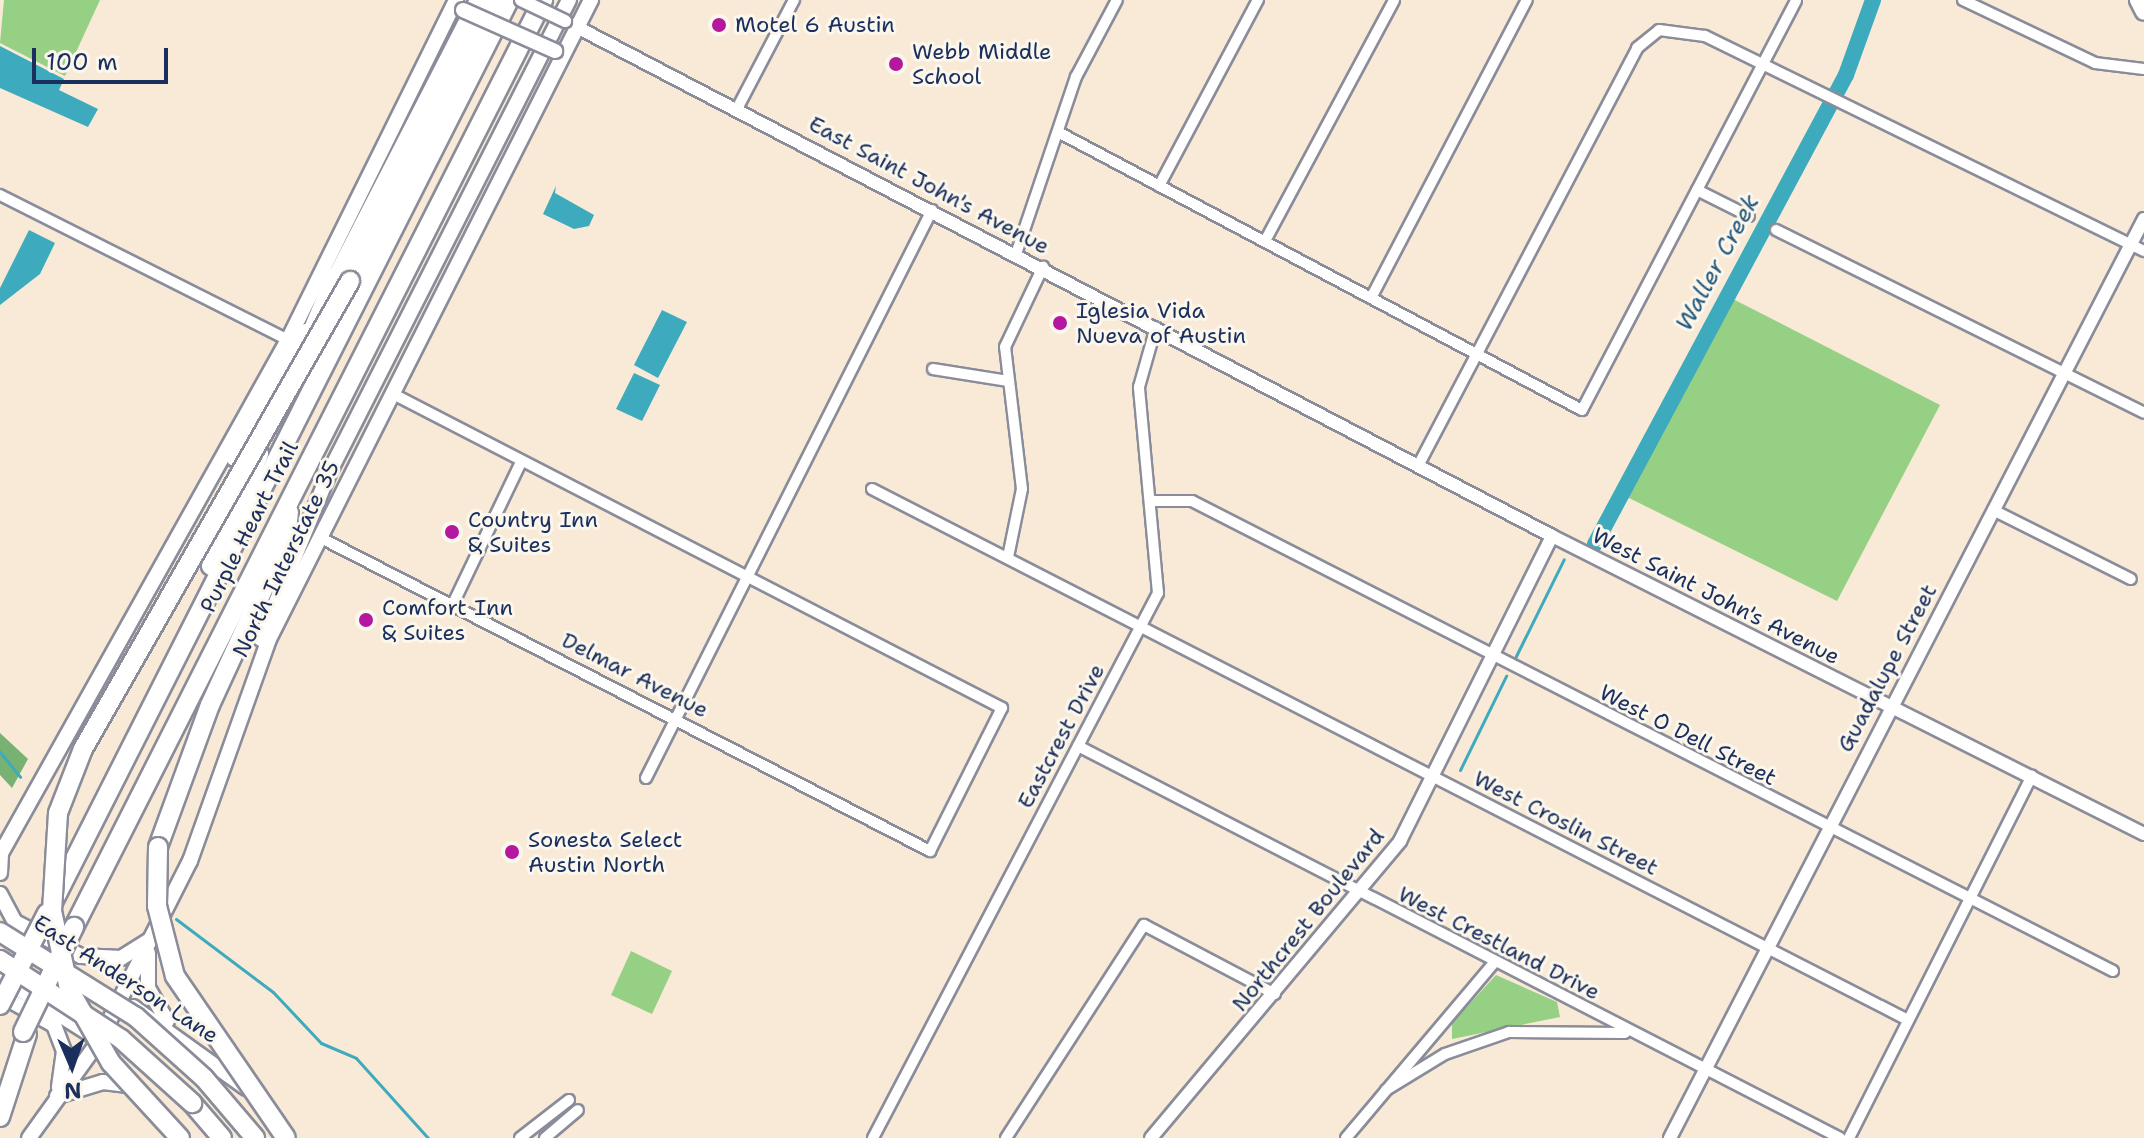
<!DOCTYPE html>
<html>
<head>
<meta charset="utf-8">
<style>
	body { margin:0 }
	#map { position:relative; width:2144px; height:1138px; overflow:hidden; background:#f8ead7; font-family:"Shantell Sans",sans-serif }
	div>[style] { position:absolute }
	.green>* { inset:0; background:#95d084 }
	.forest>* { inset:0; background:#78b272 }
	.water>* { inset:0; background:#3eaabd }
	.stream>* { height:3px; margin:-1.5px; padding:0 1.5px; transform-origin:1.5px; border-radius:1.5px; background:#3eaabd }
	.river>* { height:16px; margin:-8px; padding:0 8px; transform-origin:8px; border-radius:8px; background:#3eaabd }
	.roads { filter:drop-shadow(2px 0 #8a8c9a) drop-shadow(-2px 0 #8a8c9a) drop-shadow(0 2px #8a8c9a) drop-shadow(0 -2px #8a8c9a) }
	.minor>* { height:10px; margin:-5px; padding:0 5px; transform-origin:5px; border-radius:5px; background:#fff }
	.tertiary>* { height:12px; margin:-6px; padding:0 6px; transform-origin:6px; border-radius:6px; background:#fff }
	.secondary>* { height:14px; margin:-7px; padding:0 7px; transform-origin:7px; border-radius:7px; background:#fff }
	.primary>* { height:16px; margin:-8px; padding:0 8px; transform-origin:8px; border-radius:8px; background:#fff }
	.motorway>* { height:18px; margin:-9px; padding:0 9px; transform-origin:9px; border-radius:9px; background:#fff }
	.bridges { filter:drop-shadow(2px 0 #8a8c9a) drop-shadow(-2px 0 #8a8c9a) drop-shadow(0 2px #8a8c9a) drop-shadow(0 -2px #8a8c9a) }
	.tertiary-bridge>* { height:12px; margin:-6px; padding:0 6px; transform-origin:6px; border-radius:6px; background:#fff }
	.secondary-bridge>* { height:14px; margin:-7px; padding:0 7px; transform-origin:7px; border-radius:7px; background:#fff }
	.motorway-bridge>* { height:18px; margin:-9px; padding:0 9px; transform-origin:9px; border-radius:9px; background:#fff }
	.dots>* { width:22px; height:22px; translate:-50% -50%; box-sizing:border-box; border:4px solid #fbf7ec; border-radius:50% }
	span { translate:-50% -50%; white-space:nowrap; text-align:center; line-height:1.15; -webkit-text-stroke:6px #fbf7ec; paint-order:stroke }
	.poi-label { font-size:22px; color:#1b2f5e }
	.left { translate:0 -50%; text-align:left }
	.street-label { font-size:22px; color:#1b2f5e }
	.water-label { font-size:24px; color:#275a7f; font-style:italic }
	.north { position:absolute; left:32px; top:1026px; width:80px; height:80px; -webkit-text-stroke:6px #fbf7ec; paint-order:stroke; rotate:178deg; font-size:22px; font-weight:700; line-height:32px; text-align:center; color:#1b2f5e }
	.north::after { content:''; display:block; margin:auto; width:28px; height:36px; background:#1b2f5e; clip-path:polygon(50% 0,100% 100%,50% 72%,0 100%) }
	.scale { position:absolute; left:32px; top:48px; width:136px; height:36px; box-sizing:border-box; border:4px solid #1b2f5e; border-top:0; padding-left:10px; font-size:24px; line-height:28px; white-space:nowrap; color:#1b2f5e; -webkit-text-stroke:6px #fbf7ec; paint-order:stroke }
</style>
</head>
<body>
<div id="map">
	<div class="green">
		<div style="clip-path:polygon(4px 0,100px 0,65px 76px,0 43px)"></div>
		<div style="clip-path:polygon(1727px 296px,1940px 405px,1837px 601px,1625px 496px)"></div>
		<div style="clip-path:polygon(631px 951px,672px 971px,652px 1014px,611px 995px)"></div>
		<div style="clip-path:polygon(1496px 975px,1557px 1002px,1560px 1017px,1452px 1039px,1452px 1023px)"></div>
	</div>
	<div class="forest">
		<div style="clip-path:polygon(0 733px,28px 759px,12px 788px,0 775px)"></div>
	</div>
	<div class="water">
		<div style="clip-path:polygon(0 46px,64px 79px,59px 90px,98px 109px,88px 127px,0 88px)"></div>
		<div style="clip-path:polygon(556px 186px,555px 193px,594px 215px,589px 226px,574px 229px,543px 214px)"></div>
		<div style="clip-path:polygon(29px 230px,55px 243px,40px 274px,0 305px,0 288px)"></div>
		<div style="clip-path:polygon(662px 310px,687px 322px,658px 378px,634px 365px)"></div>
		<div style="clip-path:polygon(634px 373px,660px 385px,642px 421px,616px 409px)"></div>
	</div>
	<div class="stream">
		<div style="left:1515px;top:658px;width:110px;rotate:-63.7deg"></div>
		<div style="left:0;top:752px;width:32px;rotate:51deg"></div>
		<div style="left:1460px;top:770px;width:105px;rotate:-63.9deg"></div>
		<div style="left:176px;top:919px;width:121px;rotate:37deg"></div>
		<div style="left:273px;top:992px;width:70px;rotate:46.7deg"></div>
		<div style="left:321px;top:1043px;width:38px;rotate:23deg"></div>
		<div style="left:356px;top:1058px;width:108px;rotate:48deg"></div>
	</div>
	<div class="river">
		<div style="left:1595px;top:544px;width:532px;rotate:-61.85deg"></div>
		<div style="left:1846px;top:75px;width:80px;rotate:-70.2deg"></div>
	</div>
	<div class="roads">
		<div class="minor">
			<div style="left:1963px;top:0;width:146px;rotate:25.5deg"></div>
			<div style="left:2095px;top:63px;width:49px;rotate:7deg"></div>
			<div style="left:738px;top:107px;width:121px;rotate:-62.4deg"></div>
			<div style="left:1058px;top:132px;width:593px;rotate:27.95deg"></div>
			<div style="left:1582px;top:410px;width:462px;rotate:-62.4deg"></div>
			<div style="left:1159px;top:186px;width:211px;rotate:-62deg"></div>
			<div style="left:1697px;top:190px;width:58px;rotate:26.6deg"></div>
			<div style="left:0;top:195px;width:322px;rotate:26.7deg"></div>
			<div style="left:1776px;top:230px;width:411px;rotate:26.4deg"></div>
			<div style="left:1265px;top:241px;width:273px;rotate:-61.8deg"></div>
			<div style="left:1016px;top:254px;width:187px;rotate:-71.3deg"></div>
			<div style="left:1076px;top:77px;width:87px;rotate:-62deg"></div>
			<div style="left:1371px;top:298px;width:336px;rotate:-62.4deg"></div>
			<div style="left:933px;top:369px;width:76px;rotate:9.1deg"></div>
			<div style="left:1418px;top:466px;width:472px;rotate:-62.3deg"></div>
			<div style="left:1637px;top:48px;width:28px;rotate:-39deg"></div>
			<div style="left:1659px;top:30px;width:46px;rotate:7.4deg"></div>
			<div style="left:1705px;top:36px;width:489px;rotate:26.1deg"></div>
			<div style="left:872px;top:489px;width:1164px;rotate:27.14deg"></div>
			<div style="left:1154px;top:501px;width:38px"></div>
			<div style="left:1192px;top:501px;width:1034px;rotate:27.04deg"></div>
			<div style="left:1993px;top:510px;width:154px;rotate:26.6deg"></div>
			<div style="left:321px;top:538px;width:685px;rotate:27.2deg"></div>
			<div style="left:930px;top:851px;width:160px;rotate:-63.3deg"></div>
			<div style="left:1002px;top:708px;width:685px;rotate:-152.72deg"></div>
			<div style="left:1008px;top:557px;width:69px;rotate:-78.4deg"></div>
			<div style="left:1022px;top:489px;width:143px;rotate:-96.8deg"></div>
			<div style="left:1005px;top:347px;width:89px;rotate:-64.6deg"></div>
			<div style="left:453px;top:604px;width:155px;rotate:-64.4deg"></div>
			<div style="left:1078px;top:746px;width:857px;rotate:27.22deg"></div>
			<div style="left:646px;top:778px;width:636px;rotate:-63.27deg"></div>
			<div style="left:1386px;top:1090px;width:69px;rotate:-31.4deg"></div>
			<div style="left:1445px;top:1054px;width:68px;rotate:-19deg"></div>
			<div style="left:1509px;top:1032px;width:116px;rotate:0.5deg"></div>
			<div style="left:520px;top:1138px;width:62px;rotate:-37.8deg"></div>
			<div style="left:545px;top:1138px;width:43px;rotate:-40.3deg"></div>
			<div style="left:873px;top:1138px;width:615px;rotate:-62.39deg"></div>
			<div style="left:1158px;top:593px;width:207px;rotate:-95.3deg"></div>
			<div style="left:1139px;top:387px;width:62px;rotate:-74.2deg"></div>
			<div style="left:1006px;top:1138px;width:254px;rotate:-57.1deg"></div>
			<div style="left:1144px;top:925px;width:148px;rotate:27.8deg"></div>
			<div style="left:1346px;top:1138px;width:229px;rotate:-49.8deg"></div>
			<div style="left:1849px;top:1138px;width:406px;rotate:-63.2deg"></div>
		</div>
		<div class="tertiary">
			<div style="left:571px;top:24px;width:1107px;rotate:27.56deg"></div>
			<div style="left:1552px;top:536px;width:663px;rotate:26.72deg"></div>
			<div style="left:1151px;top:1138px;width:388px;rotate:-50deg"></div>
			<div style="left:1400px;top:841px;width:341px;rotate:-63.5deg"></div>
			<div style="left:1670px;top:1138px;width:1034px;rotate:-62.72deg"></div>
		</div>
		<div class="secondary">
			<div style="left:331px;top:284px;width:319px;rotate:-62.8deg"></div>
			<div style="left:234px;top:459px;width:147px;rotate:-60.6deg"></div>
			<div style="left:261px;top:639px;width:182px;rotate:-67.7deg"></div>
			<div style="left:330px;top:471px;width:528px;rotate:-63.1deg"></div>
			<div style="left:0;top:855px;width:590px;rotate:-60.79deg"></div>
			<div style="left:288px;top:340px;width:379px;rotate:-63.7deg"></div>
			<div style="left:0;top:873px;width:20px;rotate:-87deg"></div>
			<div style="left:0;top:894px;width:32px;rotate:62deg"></div>
			<div style="left:15px;top:922px;width:74px;rotate:27.3deg"></div>
			<div style="left:81px;top:956px;width:40px;rotate:2.9deg"></div>
			<div style="left:121px;top:958px;width:32px;rotate:-32deg"></div>
			<div style="left:148px;top:953px;width:35px;rotate:90deg"></div>
			<div style="left:148px;top:988px;width:38px;rotate:60deg"></div>
			<div style="left:0;top:977px;width:110px;rotate:32.4deg"></div>
			<div style="left:0;top:995px;width:62px;rotate:29.1deg"></div>
			<div style="left:54px;top:1025px;width:28px;rotate:69deg"></div>
			<div style="left:64px;top:1051px;width:37px;rotate:98deg"></div>
			<div style="left:133px;top:1007px;width:139px;rotate:35.6deg"></div>
			<div style="left:57px;top:1096px;width:48px;rotate:-16.9deg"></div>
			<div style="left:103px;top:1082px;width:31px;rotate:7deg"></div>
			<div style="left:29px;top:1138px;width:120px;rotate:-54.2deg"></div>
			<div style="left:99px;top:1041px;width:202px;rotate:-63.2deg"></div>
			<div style="left:190px;top:861px;width:236px;rotate:-70.4deg"></div>
			<div style="left:269px;top:639px;width:716px;rotate:-63.26deg"></div>
		</div>
		<div class="primary">
			<div style="left:2138px;top:0;width:13px;rotate:63deg"></div>
		</div>
		<div class="motorway">
			<div style="left:350px;top:281px;width:314px;rotate:-63.4deg"></div>
			<div style="left:306px;top:346px;width:75px;rotate:-67.2deg"></div>
			<div style="left:211px;top:566px;width:122px;rotate:-66.8deg"></div>
			<div style="left:158px;top:847px;width:151px;rotate:-69.9deg"></div>
			<div style="left:210px;top:705px;width:182px;rotate:-65.3deg"></div>
			<div style="left:286px;top:540px;width:28px;rotate:-84deg"></div>
			<div style="left:52px;top:904px;width:1013px;rotate:-63.18deg"></div>
			<div style="left:74px;top:927px;width:1039px;rotate:-63.16deg"></div>
			<div style="left:192px;top:1103px;width:46px;rotate:49.4deg"></div>
			<div style="left:0;top:1117px;width:87px;rotate:-72deg"></div>
		</div>
	</div>
	<div class="bridges">
		<div class="tertiary-bridge">
			<div style="left:521px;top:0;width:49px;rotate:25.5deg"></div>
		</div>
		<div class="secondary-bridge">
			<div style="left:463px;top:10px;width:101px;rotate:24deg"></div>
		</div>
		<div class="motorway-bridge">
			<div style="left:158px;top:847px;width:59px;rotate:91deg"></div>
			<div style="left:157px;top:906px;width:72px;rotate:75.6deg"></div>
			<div style="left:175px;top:976px;width:196px;rotate:55.6deg"></div>
			<div style="left:0;top:932px;width:160px;rotate:32deg"></div>
			<div style="left:136px;top:1017px;width:91px;rotate:41.9deg"></div>
			<div style="left:204px;top:1078px;width:79px;rotate:49.6deg"></div>
			<div style="left:0;top:960px;width:145px;rotate:33.1deg"></div>
			<div style="left:121px;top:1039px;width:96px;rotate:42deg"></div>
			<div style="left:0;top:1005px;width:103px;rotate:-62.9deg"></div>
			<div style="left:23px;top:1032px;width:117px;rotate:-64.1deg"></div>
			<div style="left:180px;top:1138px;width:102px;rotate:-132.6deg"></div>
			<div style="left:111px;top:1063px;width:85px;rotate:-119.6deg"></div>
			<div style="left:69px;top:989px;width:80px;rotate:-102.3deg"></div>
			<div style="left:52px;top:911px;width:98px;rotate:-86.5deg"></div>
			<div style="left:58px;top:813px;width:69px;rotate:-68.7deg"></div>
			<div style="left:83px;top:749px;width:539px;rotate:-60.29deg"></div>
		</div>
	</div>
	<div class="dots">
		<div style="left:719px;top:25px;background:#b5179e"></div>
		<div style="left:896px;top:64px;background:#b5179e"></div>
		<div style="left:1060px;top:323px;background:#b5179e"></div>
		<div style="left:452px;top:532px;background:#b5179e"></div>
		<div style="left:366px;top:620px;background:#b5179e"></div>
		<div style="left:512px;top:852px;background:#b5179e"></div>
	</div>
	<div class="poi-label">
		<span class="left" style="left:735px;top:25px">Motel 6 Austin</span>
		<span class="left" style="left:912px;top:64px">Webb Middle<br>School</span>
		<span class="left" style="left:1076px;top:323px">Iglesia Vida<br>Nueva of Austin</span>
		<span class="left" style="left:468px;top:532px">Country Inn<br>&amp; Suites</span>
		<span class="left" style="left:382px;top:620px">Comfort Inn<br>&amp; Suites</span>
		<span class="left" style="left:528px;top:852px">Sonesta Select<br>Austin North</span>
	</div>
	<div class="street-label">
		<span style="left:929px;top:185px;rotate:28deg">East Saint John's Avenue</span>
		<span style="left:249px;top:527px;rotate:-63deg">Purple Heart Trail</span>
		<span style="left:286px;top:559px;rotate:-64deg">North Interstate 35</span>
		<span style="left:1716px;top:596px;rotate:27deg">West Saint John's Avenue</span>
		<span style="left:1887px;top:668px;rotate:-62deg">Guadalupe Street</span>
		<span style="left:635px;top:675px;rotate:27deg">Delmar Avenue</span>
		<span style="left:1688px;top:735px;rotate:27deg">West O Dell Street</span>
		<span style="left:1061px;top:736px;rotate:-62deg">Eastcrest Drive</span>
		<span style="left:1566px;top:823px;rotate:27deg">West Croslin Street</span>
		<span style="left:1308px;top:920px;rotate:-51deg">Northcrest Boulevard</span>
		<span style="left:1499px;top:943px;rotate:27deg">West Crestland Drive</span>
		<span style="left:126px;top:979px;rotate:33deg">East Anderson Lane</span>
	</div>
	<div class="water-label">
		<span style="left:1718px;top:263px;rotate:-62deg">Waller Creek</span>
	</div>
	<div class="north">N</div>
	<div class="scale">100 m</div>
</div>
</body>
</html>
